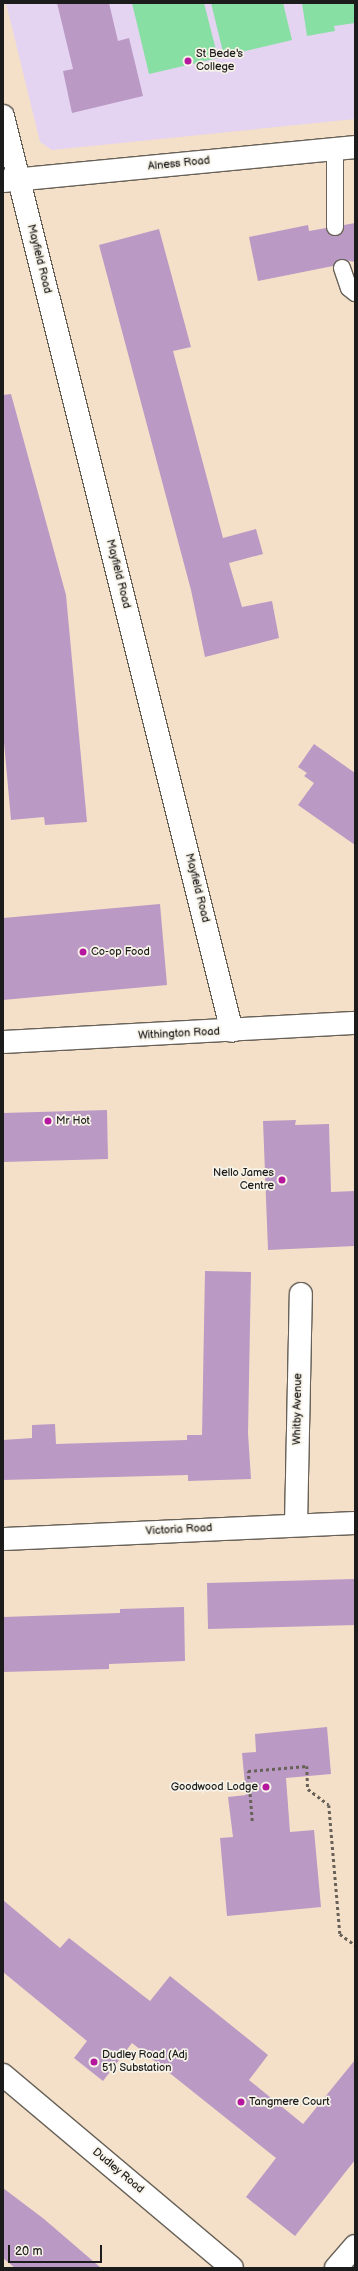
<!DOCTYPE html>
<html>
<head>
<meta charset="utf-8">
<style>
	body { margin:0 }
	#map { position:relative; width:358px; height:2271px; overflow:hidden; background:#f4e0c8; font-family:"Balsamiq Sans",sans-serif }
	div>[style] { position:absolute }
	.built>* { inset:0; background:#e4d3f1 }
	.green>* { inset:0; background:#88dfa3 }
	.building>* { inset:0; background:#ba99c5 }
	.path>* { height:2.5px; margin-top:-1.25px; transform-origin:0; background:repeating-linear-gradient(90deg,#686158 0 3px,transparent 0 6px) }
	.roads { filter:drop-shadow(1px 0 #686158) drop-shadow(-1px 0 #686158) drop-shadow(0 1px #686158) drop-shadow(0 -1px #686158) }
	.service>* { height:16px; margin:-8px; padding:0 8px; transform-origin:8px; border-radius:8px; background:#fff }
	.minor>* { height:22px; margin:-11px; padding:0 11px; transform-origin:11px; border-radius:11px; background:#fff }
	.tertiary>* { height:22px; margin:-11px; padding:0 11px; transform-origin:11px; border-radius:11px; background:#fff }
	.dots>* { width:11px; height:11px; translate:-50% -50%; box-sizing:border-box; border:2px solid #f7f3e8; border-radius:50% }
	span { translate:-50% -50%; white-space:nowrap; text-align:center; line-height:1.15; -webkit-text-stroke:3.5px #f7f3e8; paint-order:stroke }
	.poi-label { font-size:11px; color:#1c1c1c }
	.left { translate:0 -50%; text-align:left }
	.right { translate:-100% -50%; text-align:right }
	.street-label { font-size:11px; color:#1c1c1c }
	.frame { position:absolute; inset:0; border:4px solid #1c1c1c; pointer-events:none }
	.scale { position:absolute; left:8px; top:2245px; width:94px; height:18px; box-sizing:border-box; border:2px solid #1c1c1c; border-top:0; padding-left:5px; font-size:12px; line-height:14px; white-space:nowrap; color:#1c1c1c; -webkit-text-stroke:3px #f7f3e8; paint-order:stroke }
</style>
</head>
<body>
<div id="map">
	<div class="built">
		<div style="clip-path:polygon(6px 3px,355px 3px,355px 119px,52px 150px,40px 142px)"></div>
	</div>
	<div class="green">
		<div style="clip-path:polygon(132px 3px,204px 3px,218px 58px,149px 74px)"></div>
		<div style="clip-path:polygon(211px 3px,283px 3px,292px 40px,224px 56px)"></div>
		<div style="clip-path:polygon(302px 3px,355px 3px,355px 23px,334px 26px,335px 31px,307px 36px)"></div>
	</div>
	<div class="building">
		<div style="clip-path:polygon(57px 3px,109px 3px,118px 41px,129px 38px,143px 96px,72px 113px,63px 71px,73px 69px)"></div>
		<div style="clip-path:polygon(355px 223px,355px 262px,339px 259px,333px 266px,258px 281px,249px 237px,308px 225px,309px 231px,326px 228px,330px 235px,335px 236px,343px 232px,344px 225px)"></div>
		<div style="clip-path:polygon(159px 229px,191px 347px,173px 351px,223px 538px,256px 529px,263px 554px,229px 563px,242px 607px,272px 601px,279px 638px,205px 657px,191px 590px,99px 245px)"></div>
		<div style="clip-path:polygon(11px 394px,66px 595px,87px 822px,45px 825px,44px 817px,11px 820px,3px 731px,3px 395px)"></div>
		<div style="clip-path:polygon(314px 744px,355px 773px,355px 845px,298px 805px,314px 783px,304px 776px,307px 773px,298px 767px)"></div>
		<div style="clip-path:polygon(160px 904px,167px 985px,3px 1000px,3px 918px)"></div>
		<div style="clip-path:polygon(107px 1110px,108px 1159px,3px 1162px,3px 1113px)"></div>
		<div style="clip-path:polygon(296px 1120px,295px 1125px,329px 1124px,331px 1192px,355px 1191px,355px 1246px,268px 1250px,263px 1121px)"></div>
		<div style="clip-path:polygon(205px 1271px,251px 1272px,248px 1433px,251px 1479px,188px 1481px,188px 1475px,3px 1480px,3px 1440px,32px 1438px,32px 1425px,55px 1424px,56px 1444px,187px 1440px,187px 1435px,202px 1435px)"></div>
		<div style="clip-path:polygon(355px 1579px,355px 1625px,208px 1629px,207px 1583px)"></div>
		<div style="clip-path:polygon(184px 1607px,185px 1661px,109px 1664px,109px 1669px,3px 1672px,3px 1617px,120px 1613px,120px 1609px)"></div>
		<div style="clip-path:polygon(327px 1727px,331px 1774px,286px 1778px,290px 1832px,314px 1830px,321px 1907px,227px 1916px,220px 1838px,233px 1837px,228px 1797px,246px 1795px,242px 1753px,256px 1752px,255px 1734px)"></div>
		<div style="clip-path:polygon(3px 1900px,60px 1948px,69px 1938px,150px 2001px,170px 1976px,268px 2055px,249px 2080px,303px 2124px,355px 2060px,355px 2160px,295px 2236px,246px 2197px,276px 2158px,132px 2043px,103px 2081px,74px 2058px,87px 2041px,3px 1972px)"></div>
		<div style="clip-path:polygon(3px 2188px,44px 2219px,101px 2268px,15px 2268px,3px 2258px)"></div>
	</div>
	<div class="path">
		<div style="left:252px;top:1821px;width:50px;rotate:-94.6deg"></div>
		<div style="left:248px;top:1771px;width:59px;rotate:-4.8deg"></div>
		<div style="left:307px;top:1766px;width:23px;rotate:88deg"></div>
		<div style="left:308px;top:1789px;width:26px;rotate:37deg"></div>
		<div style="left:329px;top:1805px;width:129px;rotate:85.1deg"></div>
		<div style="left:340px;top:1934px;width:19px;rotate:36deg"></div>
	</div>
	<div class="roads">
		<div class="service">
			<div style="left:335px;top:149px;width:78px;rotate:90deg"></div>
			<div style="left:342px;top:268px;width:21px;rotate:71deg"></div>
			<div style="left:349px;top:288px;width:8px;rotate:40deg"></div>
		</div>
		<div class="minor">
			<div style="left:3px;top:116px;width:943px;rotate:75.95deg"></div>
			<div style="left:3px;top:181px;width:354px;rotate:-5.5deg"></div>
			<div style="left:296px;top:1525px;width:231px;rotate:-88.8deg"></div>
			<div style="left:3px;top:1539px;width:352px;rotate:-2.6deg"></div>
			<div style="left:3px;top:2075px;width:299px;rotate:40.1deg"></div>
			<div style="left:336px;top:2268px;width:29px;rotate:-49deg"></div>
		</div>
		<div class="tertiary">
			<div style="left:3px;top:1042px;width:353px;rotate:-3.1deg"></div>
		</div>
	</div>
	<div class="dots">
		<div style="left:188px;top:61px;background:#b5179e"></div>
		<div style="left:83px;top:952px;background:#b5179e"></div>
		<div style="left:48px;top:1121px;background:#b5179e"></div>
		<div style="left:282px;top:1180px;background:#b5179e"></div>
		<div style="left:266px;top:1787px;background:#b5179e"></div>
		<div style="left:94px;top:2062px;background:#b5179e"></div>
		<div style="left:241px;top:2102px;background:#b5179e"></div>
	</div>
	<div class="poi-label">
		<span class="left" style="left:196px;top:61px">St Bede's<br>College</span>
		<span class="left" style="left:91px;top:952px">Co-op Food</span>
		<span class="left" style="left:56px;top:1121px">Mr Hot</span>
		<span class="right" style="left:274px;top:1180px">Nello James<br>Centre</span>
		<span class="right" style="left:258px;top:1787px">Goodwood Lodge</span>
		<span class="left" style="left:102px;top:2062px">Dudley Road (Adj<br>51) Substation</span>
		<span class="left" style="left:249px;top:2102px">Tangmere Court</span>
	</div>
	<div class="street-label">
		<span style="left:179px;top:164px;rotate:-6deg">Alness Road</span>
		<span style="left:39px;top:259px;rotate:76deg">Mayfield Road</span>
		<span style="left:118px;top:574px;rotate:76deg">Mayfield Road</span>
		<span style="left:197px;top:888px;rotate:76deg">Mayfield Road</span>
		<span style="left:179px;top:1034px;rotate:-3deg">Withington Road</span>
		<span style="left:298px;top:1409px;rotate:-89deg">Whitby Avenue</span>
		<span style="left:179px;top:1530px;rotate:-3deg">Victoria Road</span>
		<span style="left:118px;top:2171px;rotate:40deg">Dudley Road</span>
	</div>
	<div class="frame"></div>
	<div class="scale">20 m</div>
</div>
</body>
</html>
